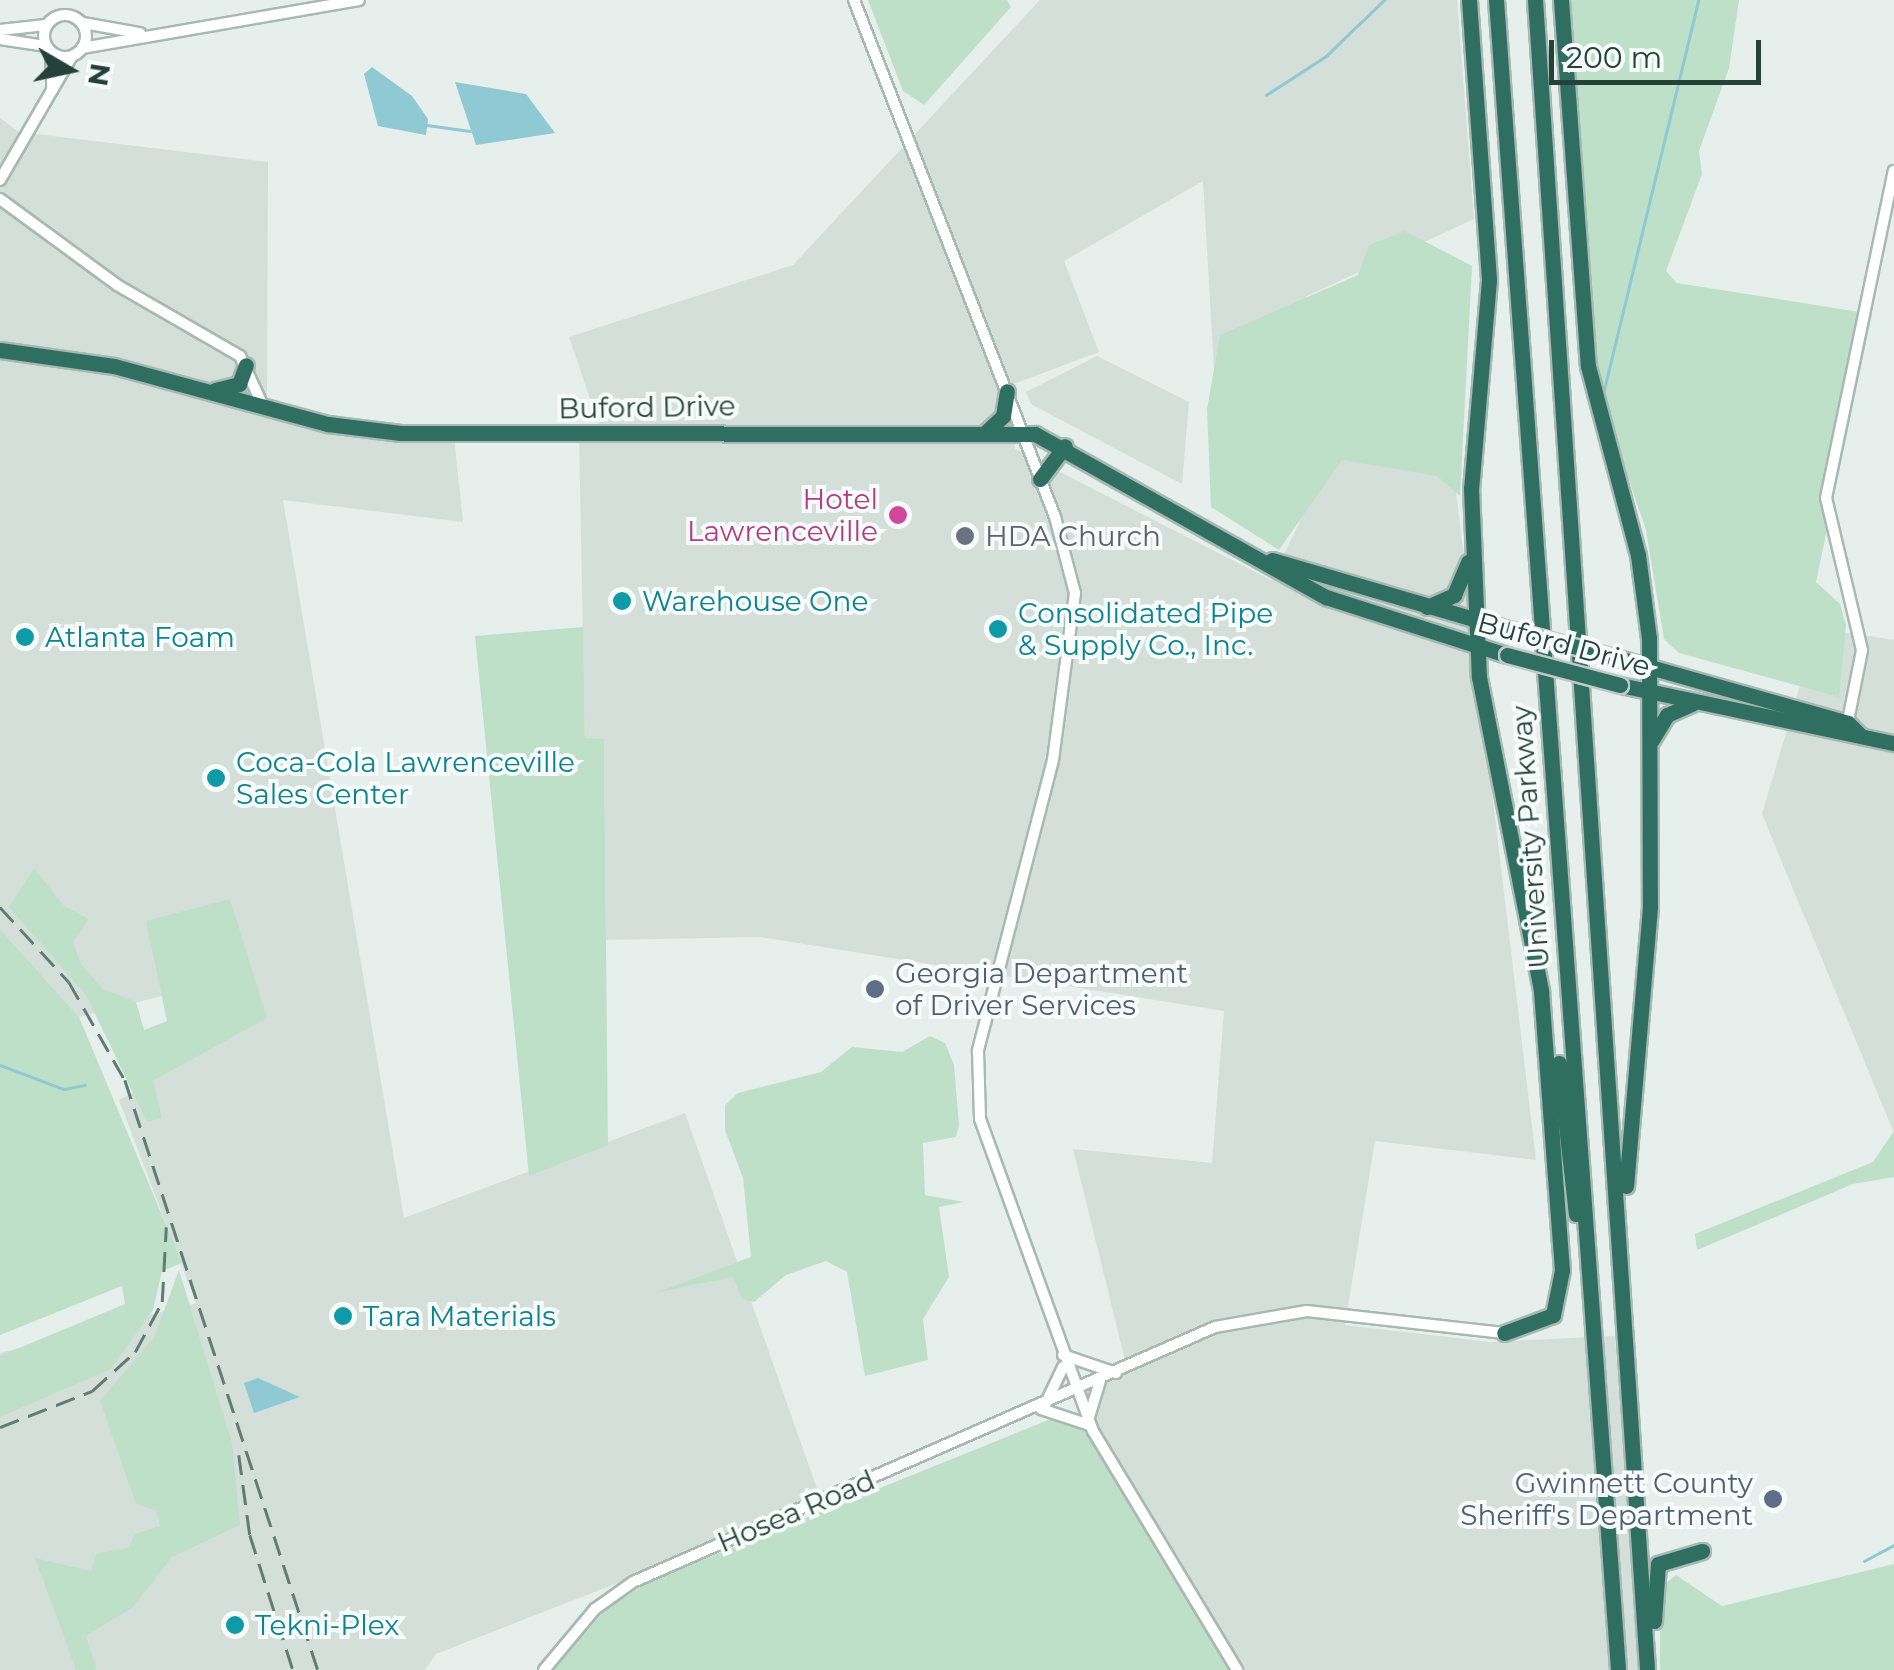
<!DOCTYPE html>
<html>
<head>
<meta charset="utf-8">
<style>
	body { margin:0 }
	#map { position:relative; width:1894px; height:1670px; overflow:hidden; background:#e6efeb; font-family:Montserrat,sans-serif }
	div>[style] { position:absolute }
	.built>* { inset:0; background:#d4dfda }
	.green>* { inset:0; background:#bfe0c8 }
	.water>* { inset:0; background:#8ec9d4 }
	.stream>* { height:2.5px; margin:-1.25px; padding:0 1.25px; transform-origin:1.25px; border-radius:1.25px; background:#8ec9d4 }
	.roads { filter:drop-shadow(2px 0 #a8b8b2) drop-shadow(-2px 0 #a8b8b2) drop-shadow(0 2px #a8b8b2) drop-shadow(0 -2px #a8b8b2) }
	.minor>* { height:10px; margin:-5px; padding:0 5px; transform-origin:5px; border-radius:5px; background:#fff }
	.minor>.ring { margin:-5px; padding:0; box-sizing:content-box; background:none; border:10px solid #fff; border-radius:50% }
	.highway>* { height:15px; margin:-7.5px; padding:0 7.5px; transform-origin:7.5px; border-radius:7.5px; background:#2f6f62 }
	.rail>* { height:2.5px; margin-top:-1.25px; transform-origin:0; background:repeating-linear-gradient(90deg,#5f7d75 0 20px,transparent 0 30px) }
	.bridges { filter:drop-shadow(2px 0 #c2cac8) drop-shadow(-2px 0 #c2cac8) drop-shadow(0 2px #c2cac8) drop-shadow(0 -2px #c2cac8) }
	.highway-bridge>* { height:15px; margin:-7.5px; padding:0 7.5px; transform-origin:7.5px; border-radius:7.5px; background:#2f6f62 }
	.dots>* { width:28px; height:28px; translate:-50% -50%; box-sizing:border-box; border:5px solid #f7fbf9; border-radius:50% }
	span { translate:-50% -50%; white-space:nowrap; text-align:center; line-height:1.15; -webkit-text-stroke:8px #f7fbf9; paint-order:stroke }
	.street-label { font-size:28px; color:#24423a }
	.hotel-label { font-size:28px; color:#b23c85 }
	.right { translate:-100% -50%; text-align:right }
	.worship-label { font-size:28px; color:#5b616d }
	.left { translate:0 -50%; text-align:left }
	.culture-label { font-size:28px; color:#0d838f }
	.service-label { font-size:28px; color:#4e5e75 }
	.north { position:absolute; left:20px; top:20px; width:100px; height:100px; -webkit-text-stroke:8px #f7fbf9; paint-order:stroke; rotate:99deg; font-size:28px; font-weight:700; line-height:40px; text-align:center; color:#24423a }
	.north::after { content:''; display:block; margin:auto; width:35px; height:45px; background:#24423a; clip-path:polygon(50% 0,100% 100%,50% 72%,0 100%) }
	.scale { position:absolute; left:1549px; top:40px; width:212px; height:45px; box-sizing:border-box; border:5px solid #24423a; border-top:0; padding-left:12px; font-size:30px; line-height:35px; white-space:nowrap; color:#24423a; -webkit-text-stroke:8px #f7fbf9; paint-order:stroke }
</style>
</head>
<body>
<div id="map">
	<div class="built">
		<div style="clip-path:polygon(1040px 0,1457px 0,1474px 219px,1307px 296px,1216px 403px,1203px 181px,1064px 261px,1099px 352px,1005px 387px,1015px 449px,1271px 580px,1334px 453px,1453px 466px,1536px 1160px,1375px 1141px,1345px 1325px,1490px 1342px,1615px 1336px,1639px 1670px,1233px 1670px,1149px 1535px,1079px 1390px,1126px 1364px,1073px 1149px,1212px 1163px,1224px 1011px,760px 937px,606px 940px,604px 740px,585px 739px,579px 433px,601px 431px,569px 337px,793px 265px)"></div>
		<div style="clip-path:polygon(0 118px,19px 132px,268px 162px,267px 402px,352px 432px,454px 437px,463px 522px,283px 500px,404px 1218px,685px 1113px,822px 1503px,436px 1654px,425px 1670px,0 1670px,0 1353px,196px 1303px,119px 1100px,267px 1017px,146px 921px,165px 995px,79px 1017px,0 929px)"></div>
		<div style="clip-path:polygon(1097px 356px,1189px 402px,1182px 484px,1031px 404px,1026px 392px)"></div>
		<div style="clip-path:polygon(1817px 628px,1894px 640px,1894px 1133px,1762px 814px)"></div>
	</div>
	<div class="green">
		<div style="clip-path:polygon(868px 0,1007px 0,1011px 7px,924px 105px,903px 91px)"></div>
		<div style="clip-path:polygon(1569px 0,1739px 0,1729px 68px,1699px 151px,1702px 174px,1666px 271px,1677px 283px,1872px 314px,1816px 582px,1840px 604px,1846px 625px,1839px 697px,1679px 653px,1664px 639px,1646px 530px,1596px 383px)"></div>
		<div style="clip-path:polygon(1405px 231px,1472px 266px,1460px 496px,1437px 476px,1342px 460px,1279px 550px,1211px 507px,1207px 409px,1220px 335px,1358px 275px,1369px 245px)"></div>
		<div style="clip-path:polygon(583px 627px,585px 738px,604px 739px,608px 1145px,529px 1176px,475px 636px)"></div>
		<div style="clip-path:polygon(34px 868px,64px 906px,89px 919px,73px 942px,81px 964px,103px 989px,136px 1002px,144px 1030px,167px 1021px,146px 921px,230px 899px,267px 1018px,153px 1081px,162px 1118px,147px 1122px,86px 995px,9px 907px)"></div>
		<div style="clip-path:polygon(0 929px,79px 1017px,182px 1263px,162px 1271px,153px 1310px,111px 1369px,0 1417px,0 1356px,125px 1304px,122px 1286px,0 1335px)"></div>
		<div style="clip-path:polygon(930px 1036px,945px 1043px,954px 1065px,959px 1125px,956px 1137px,923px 1143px,925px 1195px,964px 1202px,939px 1207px,949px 1277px,923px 1319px,928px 1360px,865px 1376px,847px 1272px,826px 1261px,786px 1275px,754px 1302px,742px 1299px,733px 1277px,658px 1292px,751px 1257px,743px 1178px,725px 1130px,725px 1105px,738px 1093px,821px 1072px,852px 1047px,902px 1052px)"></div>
		<div style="clip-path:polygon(1894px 1131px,1894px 1177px,1853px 1184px,1697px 1250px,1695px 1234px,1873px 1162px)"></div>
		<div style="clip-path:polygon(179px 1270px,232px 1443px,240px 1525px,172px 1557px,133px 1607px,86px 1636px,97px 1670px,76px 1670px,35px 1558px,91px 1571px,96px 1554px,128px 1548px,135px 1534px,160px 1526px,157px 1511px,136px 1504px,100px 1401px,154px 1337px)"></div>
		<div style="clip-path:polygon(1058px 1416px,1084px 1430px,1232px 1670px,552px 1670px,606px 1609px,650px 1581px)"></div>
		<div style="clip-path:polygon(1894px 1564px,1894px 1670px,1660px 1670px,1660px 1588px,1676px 1575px,1722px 1606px)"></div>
	</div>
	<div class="water">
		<div style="clip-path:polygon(372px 67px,412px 96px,428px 119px,426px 135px,378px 126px,364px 74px)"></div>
		<div style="clip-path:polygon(455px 82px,526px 94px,555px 133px,476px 145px)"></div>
		<div style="clip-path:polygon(258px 1378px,300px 1397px,254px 1413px,244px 1383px)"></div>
	</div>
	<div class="stream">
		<div style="left:1266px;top:95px;width:72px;rotate:-33deg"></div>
		<div style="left:1326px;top:56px;width:81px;rotate:-44deg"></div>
		<div style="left:427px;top:125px;width:43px;rotate:7.9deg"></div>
		<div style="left:1602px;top:398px;width:409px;rotate:-76.4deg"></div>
		<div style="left:0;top:1065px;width:68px;rotate:20.6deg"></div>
		<div style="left:64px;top:1089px;width:21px;rotate:-11deg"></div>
		<div style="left:1864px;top:1561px;width:34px;rotate:-28deg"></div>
	</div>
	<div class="roads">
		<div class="minor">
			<div style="left:854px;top:0;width:555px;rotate:68.75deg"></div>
			<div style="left:1055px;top:517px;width:79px;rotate:75.3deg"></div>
			<div style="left:1075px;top:593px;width:168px;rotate:97.5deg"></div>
			<div style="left:1053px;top:760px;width:301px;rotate:104.5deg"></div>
			<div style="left:978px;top:1051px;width:68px;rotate:88.3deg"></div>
			<div style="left:980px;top:1119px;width:332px;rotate:70.1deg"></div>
			<div style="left:1093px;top:1431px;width:279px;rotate:58.9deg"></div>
			<div class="ring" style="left:44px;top:15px;width:32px;height:32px"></div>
			<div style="left:83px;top:23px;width:58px;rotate:10deg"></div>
			<div style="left:0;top:30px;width:46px;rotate:-6.2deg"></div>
			<div style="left:0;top:39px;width:47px;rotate:8.7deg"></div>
			<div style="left:82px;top:48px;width:281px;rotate:-9.8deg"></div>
			<div style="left:51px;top:53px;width:37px;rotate:88deg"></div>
			<div style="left:0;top:180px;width:143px;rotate:-59.9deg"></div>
			<div style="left:0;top:199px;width:145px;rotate:36.3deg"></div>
			<div style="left:117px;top:285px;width:142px;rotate:30deg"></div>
			<div style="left:240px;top:356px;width:53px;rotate:65.4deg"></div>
			<div style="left:1847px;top:726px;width:77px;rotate:-78.8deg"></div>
			<div style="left:1862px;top:650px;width:156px;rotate:-103.3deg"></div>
			<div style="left:1826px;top:498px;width:334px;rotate:-78.3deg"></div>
			<div style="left:1063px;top:1355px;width:56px;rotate:18.8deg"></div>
			<div style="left:1045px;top:1405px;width:42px;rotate:-64.7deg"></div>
			<div style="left:1041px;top:1409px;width:52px;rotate:18.1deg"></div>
			<div style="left:1089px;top:1417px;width:37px;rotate:-73deg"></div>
			<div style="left:544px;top:1670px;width:80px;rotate:-50.1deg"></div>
			<div style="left:595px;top:1609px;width:47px;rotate:-35.4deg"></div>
			<div style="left:633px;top:1582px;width:635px;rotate:-23.66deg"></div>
			<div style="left:1215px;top:1327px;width:93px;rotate:-9.9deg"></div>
			<div style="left:1307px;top:1311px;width:198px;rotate:6.4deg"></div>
		</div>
		<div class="highway">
			<div style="left:1469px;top:0;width:281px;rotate:85.9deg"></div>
			<div style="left:1489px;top:280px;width:209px;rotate:94.9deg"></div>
			<div style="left:1471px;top:488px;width:189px;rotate:87.6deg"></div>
			<div style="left:1479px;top:677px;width:320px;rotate:78.8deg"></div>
			<div style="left:1541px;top:991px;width:280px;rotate:85.7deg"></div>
			<div style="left:1562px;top:1270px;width:46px;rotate:101.3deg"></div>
			<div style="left:1553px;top:1315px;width:52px;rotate:159.8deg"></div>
			<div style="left:1496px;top:0;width:1674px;rotate:85.82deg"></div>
			<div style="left:1535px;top:0;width:1674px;rotate:86.16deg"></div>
			<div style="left:1561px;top:0;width:367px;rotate:85.8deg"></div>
			<div style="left:1588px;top:366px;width:196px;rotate:75.2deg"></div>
			<div style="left:1638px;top:555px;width:84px;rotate:82.5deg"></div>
			<div style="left:1649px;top:638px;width:269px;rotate:89.8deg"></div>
			<div style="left:1650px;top:907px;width:280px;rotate:94.9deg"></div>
			<div style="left:0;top:350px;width:115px;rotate:8deg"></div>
			<div style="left:114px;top:366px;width:222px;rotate:15.2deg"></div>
			<div style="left:328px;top:424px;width:73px;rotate:7.1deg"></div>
			<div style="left:400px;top:433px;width:635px;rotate:0.09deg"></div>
			<div style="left:1035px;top:434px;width:334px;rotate:29.3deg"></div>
			<div style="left:1326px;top:597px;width:190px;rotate:17.8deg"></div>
			<div style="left:215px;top:390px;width:25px;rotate:-14deg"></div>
			<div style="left:239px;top:384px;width:20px;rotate:-70deg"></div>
			<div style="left:987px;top:431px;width:22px;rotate:-43deg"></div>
			<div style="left:1003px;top:416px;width:25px;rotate:-81deg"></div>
			<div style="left:1040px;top:479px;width:41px;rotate:-52.9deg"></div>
			<div style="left:1272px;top:560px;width:243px;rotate:16.3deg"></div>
			<div style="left:1427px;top:607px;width:30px;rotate:-24deg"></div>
			<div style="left:1454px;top:595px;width:36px;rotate:-67deg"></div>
			<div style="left:1618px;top:658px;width:239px;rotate:15.8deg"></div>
			<div style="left:1848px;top:723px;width:16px;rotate:45deg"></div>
			<div style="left:1620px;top:685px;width:280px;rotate:12deg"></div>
			<div style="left:1652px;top:740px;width:29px;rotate:-59deg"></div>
			<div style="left:1667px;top:715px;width:27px;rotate:-24deg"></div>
			<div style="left:1559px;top:1063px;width:152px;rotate:83.6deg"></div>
			<div style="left:1654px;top:1621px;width:57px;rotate:-86deg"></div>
			<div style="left:1658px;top:1564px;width:46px;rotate:-16.5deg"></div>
		</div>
	</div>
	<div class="rail">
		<div style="left:0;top:907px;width:102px;rotate:47.4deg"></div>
		<div style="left:69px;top:982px;width:113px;rotate:60.3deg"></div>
		<div style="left:125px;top:1080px;width:621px;rotate:71.89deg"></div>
		<div style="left:0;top:1427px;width:99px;rotate:-21.4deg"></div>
		<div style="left:92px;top:1391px;width:58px;rotate:-42.2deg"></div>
		<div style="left:135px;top:1352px;width:57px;rotate:-61.6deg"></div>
		<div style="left:162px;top:1302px;width:75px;rotate:-86.9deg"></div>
		<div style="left:239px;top:1455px;width:81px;rotate:82.2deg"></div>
		<div style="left:250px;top:1535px;width:142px;rotate:72.3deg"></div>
	</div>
	<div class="bridges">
		<div class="highway-bridge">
			<div style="left:1505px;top:628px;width:117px;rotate:14.9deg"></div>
			<div style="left:1507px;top:655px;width:117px;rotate:14.9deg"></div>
		</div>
	</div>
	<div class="dots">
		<div style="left:898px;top:515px;background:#d1479c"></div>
		<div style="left:965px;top:536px;background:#6b7280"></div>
		<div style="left:622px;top:601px;background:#0f9aa8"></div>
		<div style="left:998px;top:629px;background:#0f9aa8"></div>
		<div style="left:25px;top:637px;background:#0f9aa8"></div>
		<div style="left:216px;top:778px;background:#0f9aa8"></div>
		<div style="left:875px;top:989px;background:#5c6f8a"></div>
		<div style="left:343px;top:1316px;background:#0f9aa8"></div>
		<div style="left:1773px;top:1499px;background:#5c6f8a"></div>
		<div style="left:235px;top:1625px;background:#0f9aa8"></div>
	</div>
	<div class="street-label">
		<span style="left:647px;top:407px;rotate:-1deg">Buford Drive</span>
		<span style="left:1564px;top:644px;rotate:15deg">Buford Drive</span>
		<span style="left:1530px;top:837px;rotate:-94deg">University Parkway</span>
		<span style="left:796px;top:1511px;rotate:-23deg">Hosea Road</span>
	</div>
	<div class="hotel-label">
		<span class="right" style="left:878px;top:515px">Hotel<br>Lawrenceville</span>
	</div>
	<div class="worship-label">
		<span class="left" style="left:985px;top:536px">HDA Church</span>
	</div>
	<div class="culture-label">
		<span class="left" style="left:642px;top:601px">Warehouse One</span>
		<span class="left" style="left:1018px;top:629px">Consolidated Pipe<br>&amp; Supply Co., Inc.</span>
		<span class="left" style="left:45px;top:637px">Atlanta Foam</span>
		<span class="left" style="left:236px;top:778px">Coca-Cola Lawrenceville<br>Sales Center</span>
		<span class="left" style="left:363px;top:1316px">Tara Materials</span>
		<span class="left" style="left:255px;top:1625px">Tekni-Plex</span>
	</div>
	<div class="service-label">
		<span class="left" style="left:895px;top:989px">Georgia Department<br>of Driver Services</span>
		<span class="right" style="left:1753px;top:1499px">Gwinnett County<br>Sheriff's Department</span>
	</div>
	<div class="north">N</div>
	<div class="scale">200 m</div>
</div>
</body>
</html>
